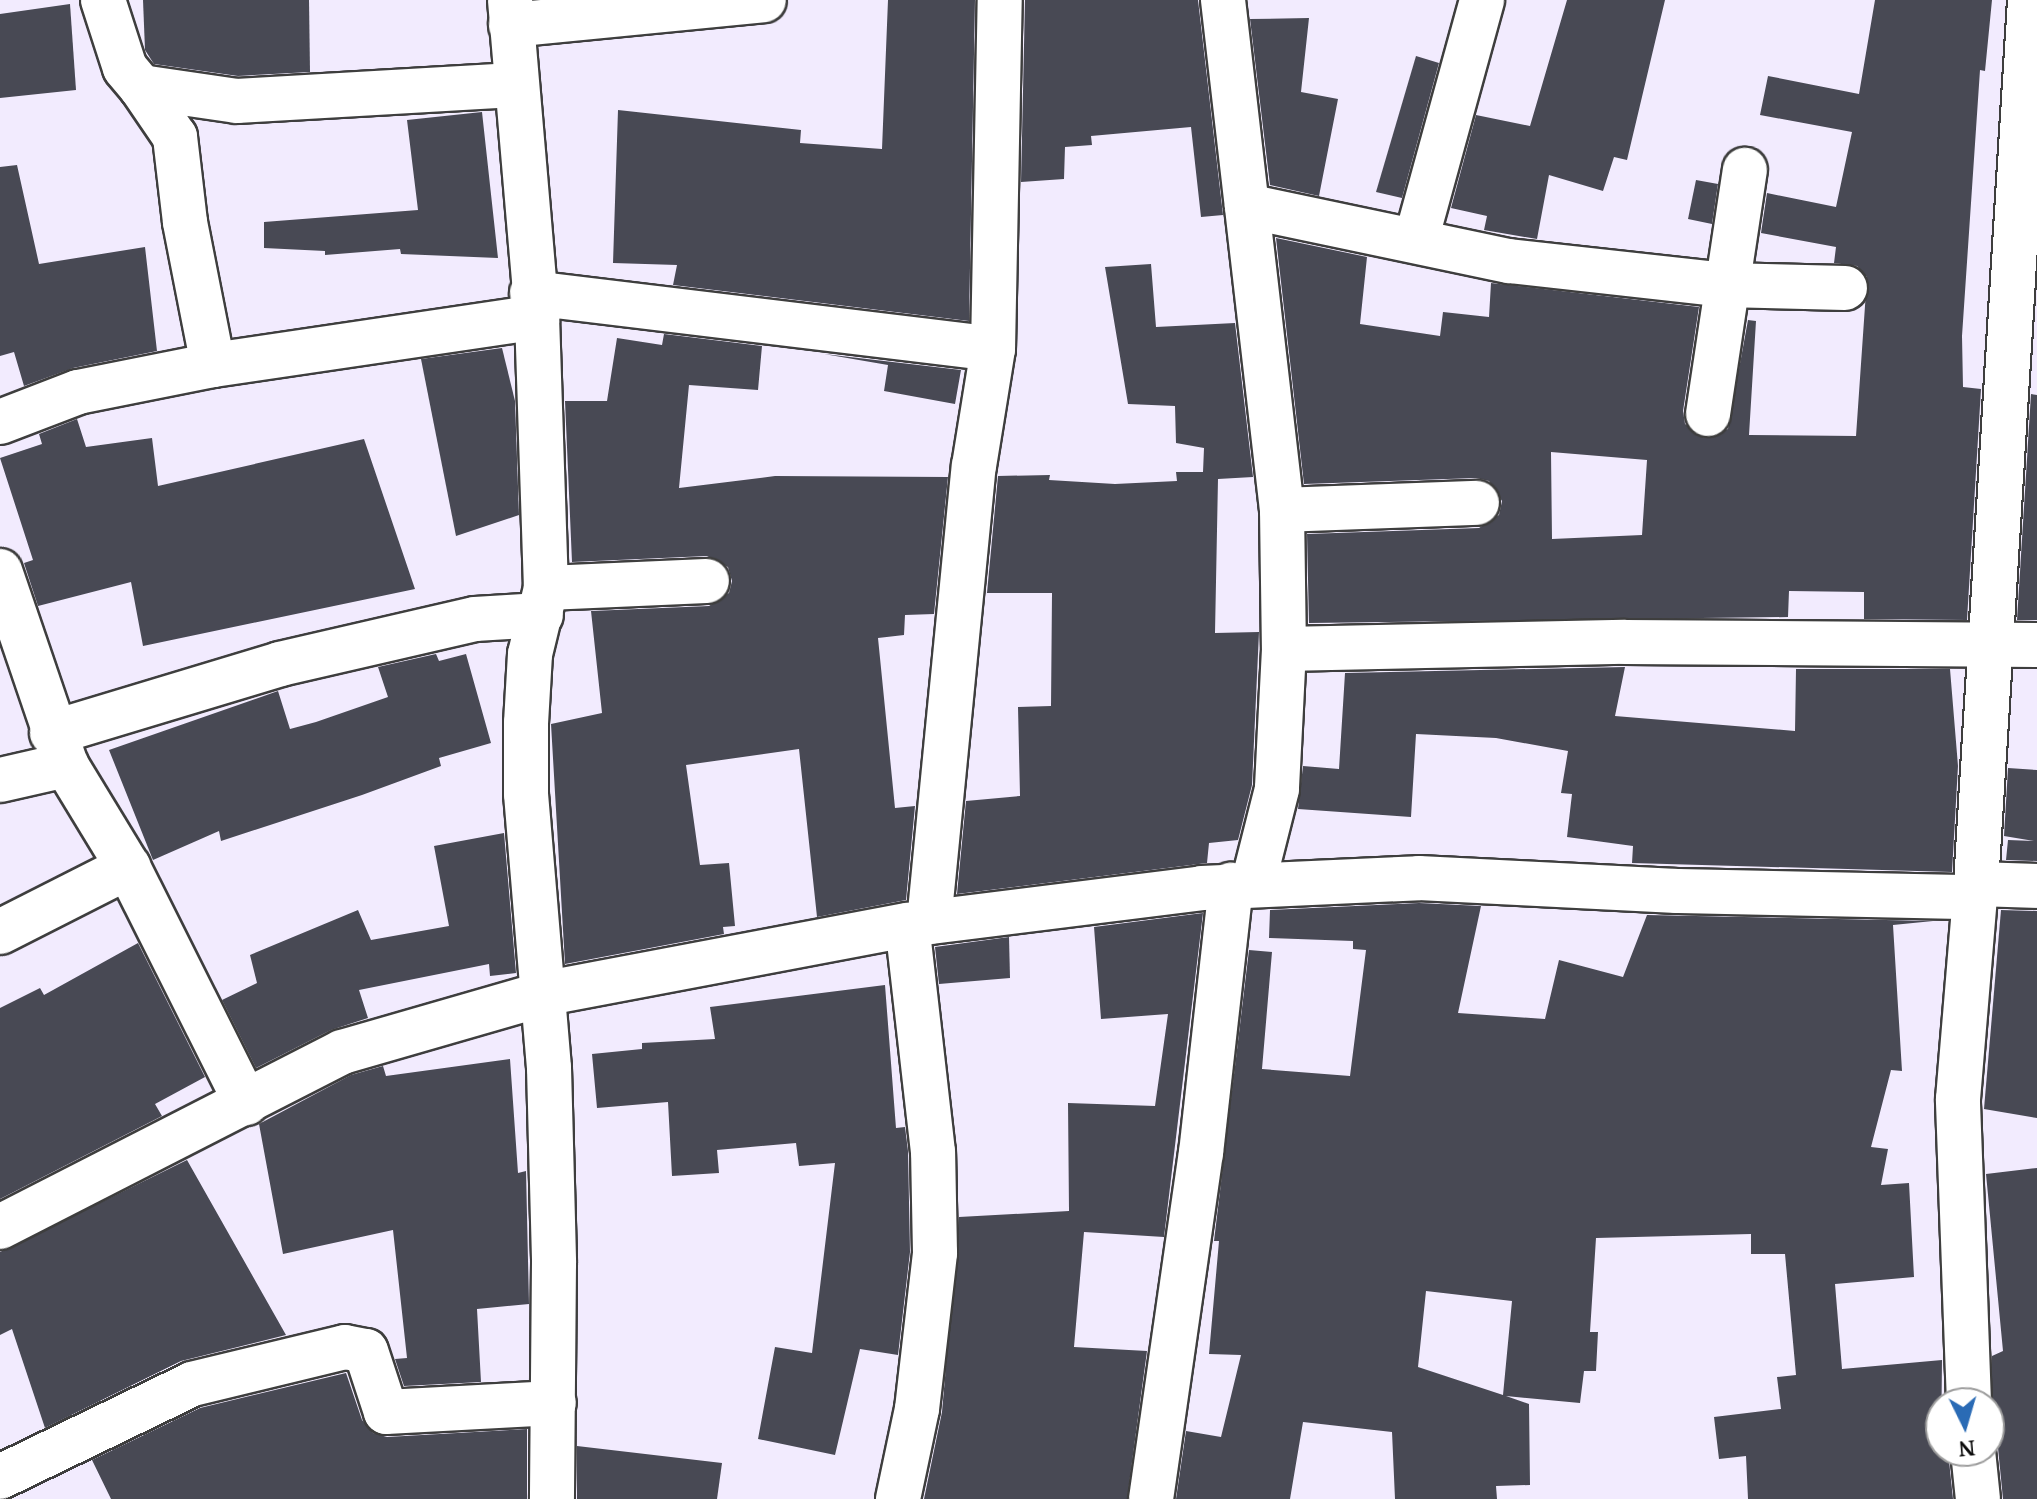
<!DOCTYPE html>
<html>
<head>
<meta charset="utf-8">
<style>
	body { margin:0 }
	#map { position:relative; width:2037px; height:1499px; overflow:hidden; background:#f2ebfe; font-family:"PT Serif",serif }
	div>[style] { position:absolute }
	.building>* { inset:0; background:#484954 }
	.roads { filter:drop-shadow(2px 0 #3e3e3e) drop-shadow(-2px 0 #3e3e3e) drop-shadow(0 2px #3e3e3e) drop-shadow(0 -2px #3e3e3e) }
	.minor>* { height:44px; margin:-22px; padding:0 22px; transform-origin:22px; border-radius:22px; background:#fff }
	span { translate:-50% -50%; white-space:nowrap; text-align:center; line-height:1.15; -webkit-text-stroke:8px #fff; paint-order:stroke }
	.north { position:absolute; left:1925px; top:1387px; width:80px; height:80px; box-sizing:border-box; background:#fff; border:2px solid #9d9d9d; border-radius:50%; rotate:175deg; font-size:22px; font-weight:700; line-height:32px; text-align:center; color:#0b0b0b }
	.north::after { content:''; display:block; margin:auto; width:28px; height:36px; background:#2a6bb5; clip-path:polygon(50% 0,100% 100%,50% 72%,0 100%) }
</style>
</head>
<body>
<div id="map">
	<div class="building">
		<div style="clip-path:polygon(143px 0,309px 0,310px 72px,238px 76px,154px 64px,145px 50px)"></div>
		<div style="clip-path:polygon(888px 0,975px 0,969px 321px,673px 285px,677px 265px,613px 263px,618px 110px,801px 130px,800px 143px,882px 149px)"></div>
		<div style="clip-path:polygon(1025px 0,1198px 0,1223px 215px,1201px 217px,1191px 127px,1091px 136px,1092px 145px,1065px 147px,1064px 179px,1021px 182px)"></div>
		<div style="clip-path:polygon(1567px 0,1665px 0,1627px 160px,1614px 157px,1603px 191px,1549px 175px,1537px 239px,1484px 230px,1487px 216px,1451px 208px,1476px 115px,1530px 126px)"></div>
		<div style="clip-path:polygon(evenodd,1875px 0,1992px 0,1985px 71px,1980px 70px,1962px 336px,1963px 387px,1981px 389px,1967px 620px,1864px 619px,1864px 592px,1789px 591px,1788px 617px,1309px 623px,1307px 534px,1479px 528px,1499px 515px,1502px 501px,1489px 481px,1476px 478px,1304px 484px,1276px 238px,1367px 257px,1360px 324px,1440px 336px,1443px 312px,1489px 317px,1491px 283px,1699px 307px,1683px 411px,1685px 424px,1704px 438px,1728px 429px,1748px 320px,1756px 321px,1749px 435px,1856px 436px,1867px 277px,1857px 266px,1834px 263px,1836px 247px,1761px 233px,1767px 193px,1836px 207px,1852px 132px,1760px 115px,1768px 76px,1859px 94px,1875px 0,1551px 452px,1647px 460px,1642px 535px,1552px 539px,1551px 452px)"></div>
		<div style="clip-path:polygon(70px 4px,76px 90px,0 98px,0 14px)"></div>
		<div style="clip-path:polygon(1309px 18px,1301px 92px,1338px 99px,1319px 196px,1270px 185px,1250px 19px)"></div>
		<div style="clip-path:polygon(1416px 56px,1439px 63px,1402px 198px,1376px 192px)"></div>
		<div style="clip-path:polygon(482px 112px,498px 258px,401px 254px,400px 249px,325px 255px,325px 251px,264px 248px,264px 222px,418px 210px,407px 120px)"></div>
		<div style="clip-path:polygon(17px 165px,39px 264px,145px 247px,157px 351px,73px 368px,24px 386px,14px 352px,0 356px,0 167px)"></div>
		<div style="clip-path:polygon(1696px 180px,1718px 184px,1712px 224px,1688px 219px)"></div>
		<div style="clip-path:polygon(1151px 264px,1156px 327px,1235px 323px,1253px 477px,1218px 479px,1215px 633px,1259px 632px,1252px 785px,1238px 840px,1209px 843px,1207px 863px,957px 894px,966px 801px,1020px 796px,1018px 707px,1051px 706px,1052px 593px,987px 593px,998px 476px,1050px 475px,1049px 480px,1115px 484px,1177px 481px,1176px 472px,1203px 472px,1204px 448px,1176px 443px,1175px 406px,1128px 404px,1105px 267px)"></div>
		<div style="clip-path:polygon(664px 334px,762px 346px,758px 390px,689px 385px,679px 488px,775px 476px,948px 477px,934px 614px,905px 615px,904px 635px,878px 638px,895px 808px,915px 806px,906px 900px,817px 917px,799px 749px,686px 765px,700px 865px,729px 863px,735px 926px,723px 927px,724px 934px,565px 964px,551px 724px,602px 713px,591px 611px,709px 606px,729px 593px,732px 581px,728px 567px,707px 556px,572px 562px,565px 401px,607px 401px,617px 338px,662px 345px)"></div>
		<div style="clip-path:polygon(502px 348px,515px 401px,519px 515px,456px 536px,421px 359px)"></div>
		<div style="clip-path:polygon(824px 354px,961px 370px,955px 404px,884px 391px,888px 365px)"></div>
		<div style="clip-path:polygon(2031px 394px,2037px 395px,2037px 620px,2017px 620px)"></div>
		<div style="clip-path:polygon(77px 419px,86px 447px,152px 438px,158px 486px,364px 439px,415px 589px,143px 646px,131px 582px,38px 606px,24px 563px,33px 560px,0 458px,42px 444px,39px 434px)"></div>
		<div style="clip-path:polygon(436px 654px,439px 661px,466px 654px,491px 743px,439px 758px,441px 766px,362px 795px,221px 841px,219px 831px,153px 860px,109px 750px,278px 691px,290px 729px,316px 722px,388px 697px,378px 667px)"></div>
		<div style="clip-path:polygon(1625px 667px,1615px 716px,1795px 731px,1796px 669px,1950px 669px,1958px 766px,1952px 872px,1632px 863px,1633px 846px,1567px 837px,1572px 794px,1561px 793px,1568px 751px,1496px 738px,1416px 734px,1411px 817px,1298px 809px,1303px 766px,1339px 769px,1345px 673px)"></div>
		<div style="clip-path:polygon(2008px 768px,2037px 770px,2037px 861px,2006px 860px,2008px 840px,2034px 841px,2004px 836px)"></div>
		<div style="clip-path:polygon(504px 833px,516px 973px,490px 976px,489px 964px,359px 990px,368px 1018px,331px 1030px,256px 1068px,222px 1000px,257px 983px,250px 955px,358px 910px,371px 940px,449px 926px,434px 846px)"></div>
		<div style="clip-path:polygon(evenodd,1419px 903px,1481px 906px,1458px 1013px,1545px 1019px,1559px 960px,1623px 977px,1647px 915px,1933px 921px,1893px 925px,1902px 1071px,1891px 1070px,1871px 1147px,1888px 1149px,1881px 1185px,1909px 1183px,1914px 1277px,1835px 1284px,1842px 1369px,1942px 1360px,1941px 1451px,1948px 1451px,1953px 1499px,1748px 1499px,1746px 1456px,1719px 1459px,1714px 1417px,1781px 1409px,1777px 1377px,1796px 1375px,1785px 1254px,1751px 1254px,1751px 1234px,1596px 1238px,1590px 1332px,1598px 1332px,1596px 1371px,1584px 1371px,1580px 1403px,1506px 1396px,1529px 1404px,1530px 1485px,1496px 1486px,1497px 1499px,1395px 1499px,1392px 1432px,1303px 1422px,1290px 1499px,1176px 1499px,1186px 1431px,1221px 1437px,1241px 1355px,1209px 1354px,1219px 1241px,1214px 1241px,1249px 950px,1272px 952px,1262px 1069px,1350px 1076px,1366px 950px,1353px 949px,1353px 941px,1269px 938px,1270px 910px,1419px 903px,1426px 1291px,1512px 1301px,1503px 1395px,1418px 1367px,1426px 1291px)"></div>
		<div style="clip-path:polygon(2001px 910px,2037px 911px,2037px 1118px,1984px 1109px)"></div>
		<div style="clip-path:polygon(1203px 913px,1164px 1237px,1084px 1232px,1074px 1347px,1147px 1351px,1127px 1499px,924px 1499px,942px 1412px,959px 1217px,1069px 1211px,1068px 1103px,1155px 1106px,1168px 1014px,1101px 1019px,1094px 927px)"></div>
		<div style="clip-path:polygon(1009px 937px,1010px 978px,939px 984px,935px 947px)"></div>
		<div style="clip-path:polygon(138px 943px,205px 1077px,155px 1104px,162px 1116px,0 1199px,0 1008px,40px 988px,44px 995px)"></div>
		<div style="clip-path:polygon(885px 985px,896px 1128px,905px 1127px,908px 1151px,910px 1252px,898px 1355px,860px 1349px,835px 1455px,758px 1439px,775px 1347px,812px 1353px,835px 1163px,799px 1166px,796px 1143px,717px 1150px,719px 1173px,672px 1176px,668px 1102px,597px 1108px,592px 1054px,642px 1049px,642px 1043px,715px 1039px,710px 1007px)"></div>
		<div style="clip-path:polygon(510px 1059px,518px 1173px,526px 1171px,529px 1304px,477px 1309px,481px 1382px,404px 1386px,395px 1359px,407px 1358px,393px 1230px,283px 1254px,259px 1124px,351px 1075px,383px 1066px,386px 1076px)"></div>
		<div style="clip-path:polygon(187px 1160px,286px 1335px,181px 1361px,45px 1428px,12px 1329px,0 1335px,0 1252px)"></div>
		<div style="clip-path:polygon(2037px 1168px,2037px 1499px,2003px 1499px,1998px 1448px,1989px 1433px,1992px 1356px,2003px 1351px,1986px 1174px)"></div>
		<div style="clip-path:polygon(346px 1373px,362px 1420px,373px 1433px,387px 1437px,527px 1429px,527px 1499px,111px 1499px,92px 1460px,200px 1408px)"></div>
		<div style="clip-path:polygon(577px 1446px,722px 1463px,717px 1499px,577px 1499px)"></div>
	</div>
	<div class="roads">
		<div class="minor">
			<div style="left:103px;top:0;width:71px;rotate:72.1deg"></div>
			<div style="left:125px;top:68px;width:25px;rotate:50deg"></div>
			<div style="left:510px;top:0;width:318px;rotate:85.1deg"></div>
			<div style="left:537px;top:317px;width:271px;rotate:88.1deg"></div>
			<div style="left:546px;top:588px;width:68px;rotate:103.6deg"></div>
			<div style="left:530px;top:654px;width:69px;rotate:93.3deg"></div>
			<div style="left:526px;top:723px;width:71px;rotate:90deg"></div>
			<div style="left:526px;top:794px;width:275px;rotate:85.2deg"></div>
			<div style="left:549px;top:1068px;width:195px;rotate:88.5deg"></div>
			<div style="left:554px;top:1263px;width:236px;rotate:90.5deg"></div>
			<div style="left:1223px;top:0;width:513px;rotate:83.4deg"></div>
			<div style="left:1282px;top:510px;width:139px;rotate:89.2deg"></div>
			<div style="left:1284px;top:649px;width:140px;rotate:92.9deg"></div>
			<div style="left:1277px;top:789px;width:98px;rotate:104.2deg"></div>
			<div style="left:511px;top:25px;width:254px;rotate:-5.6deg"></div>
			<div style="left:1247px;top:206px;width:268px;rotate:11.9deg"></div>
			<div style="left:1509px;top:261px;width:217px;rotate:6.3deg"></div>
			<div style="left:1725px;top:285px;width:120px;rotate:1.4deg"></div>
			<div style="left:1416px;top:240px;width:249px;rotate:-74.6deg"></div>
			<div style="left:532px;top:293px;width:464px;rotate:6.9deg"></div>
			<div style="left:213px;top:365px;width:146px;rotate:-101.1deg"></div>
			<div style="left:185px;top:222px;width:86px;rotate:-96.7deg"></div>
			<div style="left:175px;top:137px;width:60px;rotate:-124.2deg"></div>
			<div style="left:141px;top:87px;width:97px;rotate:8.3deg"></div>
			<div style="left:237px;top:101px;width:277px;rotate:-3.3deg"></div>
			<div style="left:1708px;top:414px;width:247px;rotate:-81.4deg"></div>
			<div style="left:0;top:422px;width:84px;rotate:-21deg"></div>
			<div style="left:78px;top:392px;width:138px;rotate:-11.3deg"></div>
			<div style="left:213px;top:365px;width:328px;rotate:-8.4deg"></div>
			<div style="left:1282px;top:510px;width:195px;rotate:-2.1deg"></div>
			<div style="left:0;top:571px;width:205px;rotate:71.2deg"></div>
			<div style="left:66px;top:765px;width:119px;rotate:58.7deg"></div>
			<div style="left:128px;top:867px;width:264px;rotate:63.4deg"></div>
			<div style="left:546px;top:588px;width:161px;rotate:-2.5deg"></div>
			<div style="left:1284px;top:649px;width:341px;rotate:-1.2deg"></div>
			<div style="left:1625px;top:642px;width:412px;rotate:0.4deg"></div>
			<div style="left:52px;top:733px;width:238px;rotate:-16.8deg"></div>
			<div style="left:280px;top:664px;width:200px;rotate:-13deg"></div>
			<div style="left:475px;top:619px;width:66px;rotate:-3.5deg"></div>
			<div style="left:0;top:780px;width:68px;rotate:-12.8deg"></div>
			<div style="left:1976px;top:884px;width:61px;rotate:1.9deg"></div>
			<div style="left:929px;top:922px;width:458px;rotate:-84.4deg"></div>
			<div style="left:974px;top:466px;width:119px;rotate:-80.8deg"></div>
			<div style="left:993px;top:349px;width:349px;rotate:-88.9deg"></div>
			<div style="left:0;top:932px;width:144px;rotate:-26.9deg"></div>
			<div style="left:0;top:1227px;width:384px;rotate:-27.1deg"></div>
			<div style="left:342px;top:1052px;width:213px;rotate:-16.1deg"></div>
			<div style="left:547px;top:993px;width:366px;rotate:-10.7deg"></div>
			<div style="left:907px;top:925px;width:297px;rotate:-7.1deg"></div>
			<div style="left:1202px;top:888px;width:217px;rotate:-2.6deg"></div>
			<div style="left:1419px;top:878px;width:258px;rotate:2.9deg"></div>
			<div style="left:1677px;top:891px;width:298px;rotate:1.2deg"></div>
			<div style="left:1969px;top:1403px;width:304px;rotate:-92.1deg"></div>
			<div style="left:1958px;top:1099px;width:216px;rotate:-85.2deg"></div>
			<div style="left:1976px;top:884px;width:886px;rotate:-86.5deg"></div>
			<div style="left:1973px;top:1451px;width:48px;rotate:84.1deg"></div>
			<div style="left:0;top:1477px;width:213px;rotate:-25.8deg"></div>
			<div style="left:192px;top:1384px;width:157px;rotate:-13.6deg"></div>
			<div style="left:345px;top:1347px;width:21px;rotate:11deg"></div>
			<div style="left:366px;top:1351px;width:64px;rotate:71.8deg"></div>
			<div style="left:386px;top:1412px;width:168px;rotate:-3.1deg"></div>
			<div style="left:898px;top:1499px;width:92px;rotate:-78.1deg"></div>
			<div style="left:917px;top:1409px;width:157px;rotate:-83.4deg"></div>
			<div style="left:935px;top:1253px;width:101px;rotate:-91.1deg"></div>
			<div style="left:933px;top:1152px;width:228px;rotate:-96.5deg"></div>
			<div style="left:1151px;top:1499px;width:350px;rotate:-81.8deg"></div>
			<div style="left:1201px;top:1153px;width:270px;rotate:-83.6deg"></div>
		</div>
	</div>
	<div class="north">N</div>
</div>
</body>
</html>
